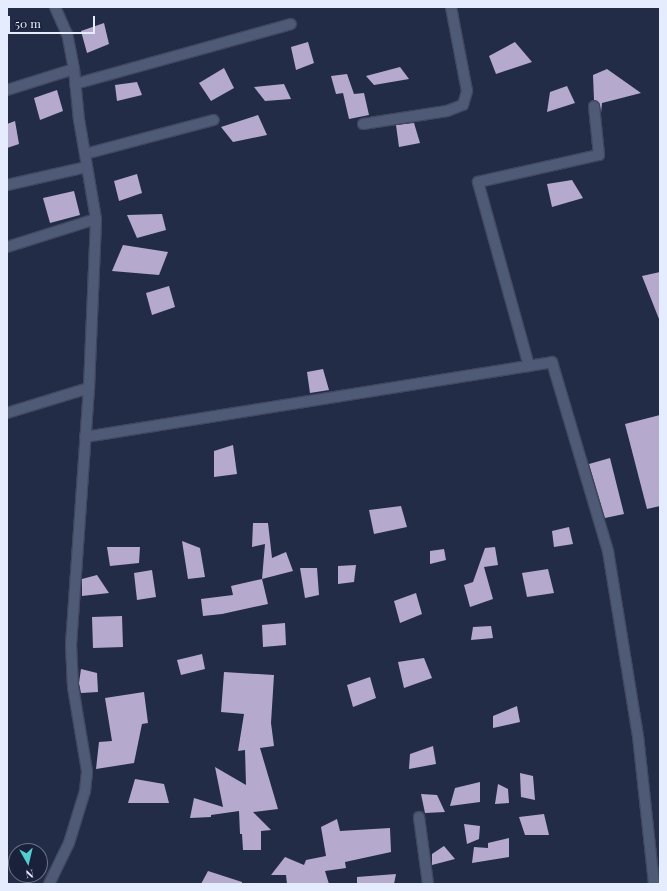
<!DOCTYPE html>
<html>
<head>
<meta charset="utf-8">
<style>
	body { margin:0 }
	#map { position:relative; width:667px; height:891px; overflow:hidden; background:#232c46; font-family:"Playfair Display",serif }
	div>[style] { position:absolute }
	.building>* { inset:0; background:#b5aacd }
	.roads { filter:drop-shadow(1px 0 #40485e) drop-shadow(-1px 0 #40485e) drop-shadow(0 1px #40485e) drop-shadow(0 -1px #40485e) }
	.minor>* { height:10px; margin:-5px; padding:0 5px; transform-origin:5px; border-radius:5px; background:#4f5a77 }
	span { translate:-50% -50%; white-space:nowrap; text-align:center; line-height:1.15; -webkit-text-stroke:4px #1a223b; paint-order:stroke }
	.frame { position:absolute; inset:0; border:8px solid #e5ecfd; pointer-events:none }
	.north { position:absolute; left:8px; top:843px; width:40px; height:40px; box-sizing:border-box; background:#1a223b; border:1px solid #6b7389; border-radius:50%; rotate:172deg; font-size:11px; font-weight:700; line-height:16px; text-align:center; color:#e5ecfd }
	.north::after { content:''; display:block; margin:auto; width:14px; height:18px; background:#52cdd0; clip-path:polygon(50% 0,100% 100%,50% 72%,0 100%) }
	.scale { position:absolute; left:8px; top:16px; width:87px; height:18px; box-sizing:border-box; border:2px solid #e5ecfd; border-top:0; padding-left:5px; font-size:12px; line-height:14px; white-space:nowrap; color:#e5ecfd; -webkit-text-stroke:3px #1a223b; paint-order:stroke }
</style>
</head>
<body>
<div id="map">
	<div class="building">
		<div style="clip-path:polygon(104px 23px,109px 44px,87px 53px,81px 31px)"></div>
		<div style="clip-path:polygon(308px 42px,314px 63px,296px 70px,291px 47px)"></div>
		<div style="clip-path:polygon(515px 42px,532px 62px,496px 74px,489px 56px)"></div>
		<div style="clip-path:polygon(400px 67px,409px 79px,374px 85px,366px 76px)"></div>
		<div style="clip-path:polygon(224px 68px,234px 88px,211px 101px,199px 83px)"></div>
		<div style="clip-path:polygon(607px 69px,641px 93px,602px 103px,601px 113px,599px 103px,594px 100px,593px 75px)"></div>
		<div style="clip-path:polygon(347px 74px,354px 94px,364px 93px,369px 115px,349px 119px,343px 93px,336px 94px,331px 76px)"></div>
		<div style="clip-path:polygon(137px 82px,142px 95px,117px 101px,115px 85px)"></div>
		<div style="clip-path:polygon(284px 84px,291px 99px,265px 101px,254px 87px)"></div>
		<div style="clip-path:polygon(567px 86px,575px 103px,547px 112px,550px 92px)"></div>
		<div style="clip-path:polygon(57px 90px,63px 111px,40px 120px,34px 98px)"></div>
		<div style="clip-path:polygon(258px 115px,267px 135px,233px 142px,221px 127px)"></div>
		<div style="clip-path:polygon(15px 121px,19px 144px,7px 148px,7px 124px)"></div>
		<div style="clip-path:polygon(414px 123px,420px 143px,399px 147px,396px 125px)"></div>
		<div style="clip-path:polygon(137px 174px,142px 193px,119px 201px,114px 181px)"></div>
		<div style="clip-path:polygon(572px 180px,583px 198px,552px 207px,547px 184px)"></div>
		<div style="clip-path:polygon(74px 191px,80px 215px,50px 223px,43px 198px)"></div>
		<div style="clip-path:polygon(162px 214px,166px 230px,137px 238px,127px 215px)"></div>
		<div style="clip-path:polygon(123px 245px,168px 252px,159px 275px,112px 271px)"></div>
		<div style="clip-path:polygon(660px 272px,660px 319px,659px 319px,642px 276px)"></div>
		<div style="clip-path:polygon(169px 286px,175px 307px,152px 315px,146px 293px)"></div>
		<div style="clip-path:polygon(323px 369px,329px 390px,310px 393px,307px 372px)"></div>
		<div style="clip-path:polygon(660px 415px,660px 506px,647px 509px,625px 424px)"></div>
		<div style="clip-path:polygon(233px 445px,237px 474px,214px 477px,214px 451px)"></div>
		<div style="clip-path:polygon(610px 458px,624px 514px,605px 518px,589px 464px)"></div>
		<div style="clip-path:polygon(401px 506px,407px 527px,374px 534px,369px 510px)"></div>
		<div style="clip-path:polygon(253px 523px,268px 523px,272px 558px,286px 552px,293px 571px,262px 579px,265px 544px,252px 547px)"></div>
		<div style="clip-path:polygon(569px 527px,573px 544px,554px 547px,552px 531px)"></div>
		<div style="clip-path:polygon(182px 541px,200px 548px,205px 577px,188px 579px)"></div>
		<div style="clip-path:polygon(107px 547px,140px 547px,139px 563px,110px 566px)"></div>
		<div style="clip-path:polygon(495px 547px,498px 565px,484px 567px,493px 599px,470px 607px,464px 585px,473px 582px,485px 548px)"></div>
		<div style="clip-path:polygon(444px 549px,446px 560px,430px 564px,430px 551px)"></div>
		<div style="clip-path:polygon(356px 565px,354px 582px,338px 584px,338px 566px)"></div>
		<div style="clip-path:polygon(300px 568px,317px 568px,319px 595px,305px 598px)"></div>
		<div style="clip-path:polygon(548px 569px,554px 593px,527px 597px,522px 573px)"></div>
		<div style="clip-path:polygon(152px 570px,156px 597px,137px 600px,134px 573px)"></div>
		<div style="clip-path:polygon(97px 575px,109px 593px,82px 596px,82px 579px)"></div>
		<div style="clip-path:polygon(262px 579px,268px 604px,222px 614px,203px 616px,201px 599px,233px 595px,231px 586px)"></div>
		<div style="clip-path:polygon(416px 593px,422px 614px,400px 623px,394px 601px)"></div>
		<div style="clip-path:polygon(122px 616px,123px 647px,93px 648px,92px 617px)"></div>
		<div style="clip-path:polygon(285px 623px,286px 645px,263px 647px,262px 625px)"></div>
		<div style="clip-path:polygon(491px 626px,493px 638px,471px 640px,473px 627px)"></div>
		<div style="clip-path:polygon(202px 654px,205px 669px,181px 675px,177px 660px)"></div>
		<div style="clip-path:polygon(424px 658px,432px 678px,404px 688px,398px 662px)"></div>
		<div style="clip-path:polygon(81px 669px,97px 673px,98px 692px,81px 693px,79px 683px)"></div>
		<div style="clip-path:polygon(224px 672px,274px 675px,271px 723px,274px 746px,260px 748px,278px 809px,253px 812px,271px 830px,261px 831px,261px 850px,243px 850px,242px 834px,240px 834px,239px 811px,211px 815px,211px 817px,190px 818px,194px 798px,223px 807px,215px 767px,246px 785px,245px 750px,238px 751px,244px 714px,221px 712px)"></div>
		<div style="clip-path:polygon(370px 677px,376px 698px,353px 707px,347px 685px)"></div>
		<div style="clip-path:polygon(144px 692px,148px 723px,142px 724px,134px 763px,96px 769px,99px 742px,112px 741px,105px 698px)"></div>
		<div style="clip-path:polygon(517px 706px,520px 722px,493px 728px,493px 716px)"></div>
		<div style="clip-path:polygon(433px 746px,436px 764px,409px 769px,410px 754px)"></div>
		<div style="clip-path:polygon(520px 773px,533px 776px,535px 800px,521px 797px)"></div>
		<div style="clip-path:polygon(135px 779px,164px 784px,169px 803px,128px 803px)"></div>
		<div style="clip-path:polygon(480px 782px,480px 802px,450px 806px,455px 788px)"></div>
		<div style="clip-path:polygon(498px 784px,508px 789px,509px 803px,495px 804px)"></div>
		<div style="clip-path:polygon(421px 794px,437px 795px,445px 812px,425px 813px)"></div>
		<div style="clip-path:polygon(544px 814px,549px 835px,525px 835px,519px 817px)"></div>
		<div style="clip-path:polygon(337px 819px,340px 831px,390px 828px,391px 852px,345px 862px,346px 868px,325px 871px,329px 884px,287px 884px,286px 875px,271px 875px,285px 857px,304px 865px,306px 860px,326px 856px,321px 827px)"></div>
		<div style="clip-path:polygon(464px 824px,480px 826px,479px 839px,467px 844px)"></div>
		<div style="clip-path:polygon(509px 838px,509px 857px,472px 863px,474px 847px,488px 848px,488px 843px)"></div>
		<div style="clip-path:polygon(444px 846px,455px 859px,432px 865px,432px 854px)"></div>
		<div style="clip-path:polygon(208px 871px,242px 882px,242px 884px,201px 884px)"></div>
		<div style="clip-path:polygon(396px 874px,394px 884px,357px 884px,357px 877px)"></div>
	</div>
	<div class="roads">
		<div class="minor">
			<div style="left:75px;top:84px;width:224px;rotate:-15.5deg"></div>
			<div style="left:7px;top:90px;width:70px;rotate:-17.4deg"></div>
			<div style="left:363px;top:124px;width:85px;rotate:-8.8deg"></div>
			<div style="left:447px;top:111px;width:17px;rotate:-21deg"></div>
			<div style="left:463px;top:105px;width:15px;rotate:-74deg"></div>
			<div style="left:467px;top:91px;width:86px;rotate:-100.8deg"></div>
			<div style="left:85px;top:154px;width:133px;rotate:-14.8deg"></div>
			<div style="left:7px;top:185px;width:82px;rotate:-12.7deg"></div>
			<div style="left:7px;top:247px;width:93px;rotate:-17.5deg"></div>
			<div style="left:529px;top:366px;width:191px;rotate:-105.5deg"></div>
			<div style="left:478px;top:182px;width:124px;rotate:-12.6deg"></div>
			<div style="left:599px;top:155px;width:49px;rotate:-95.8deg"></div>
			<div style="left:7px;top:413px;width:86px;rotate:-17deg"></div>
			<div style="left:85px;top:437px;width:473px;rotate:-9.1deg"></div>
			<div style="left:552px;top:362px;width:197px;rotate:73.5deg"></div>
			<div style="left:608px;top:551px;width:187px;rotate:80.8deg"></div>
			<div style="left:638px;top:736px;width:149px;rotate:83.8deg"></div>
			<div style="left:419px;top:817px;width:68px;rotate:82.3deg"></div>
			<div style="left:49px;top:884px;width:46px;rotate:-64deg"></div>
			<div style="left:69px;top:843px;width:54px;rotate:-72.9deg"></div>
			<div style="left:85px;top:791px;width:20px;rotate:-84deg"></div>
			<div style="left:87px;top:771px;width:85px;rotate:-99.5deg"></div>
			<div style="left:73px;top:687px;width:42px;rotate:-92.7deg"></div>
			<div style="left:71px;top:645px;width:258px;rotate:-86deg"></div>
			<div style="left:89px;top:388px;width:169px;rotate:-87.6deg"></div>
			<div style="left:96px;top:219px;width:100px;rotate:-99.7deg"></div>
			<div style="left:79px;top:120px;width:51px;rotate:-95.6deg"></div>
			<div style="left:74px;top:69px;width:36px;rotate:-101deg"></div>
			<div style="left:67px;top:34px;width:30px;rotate:-114deg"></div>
		</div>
	</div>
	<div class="frame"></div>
	<div class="north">N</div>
	<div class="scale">50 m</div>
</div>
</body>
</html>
